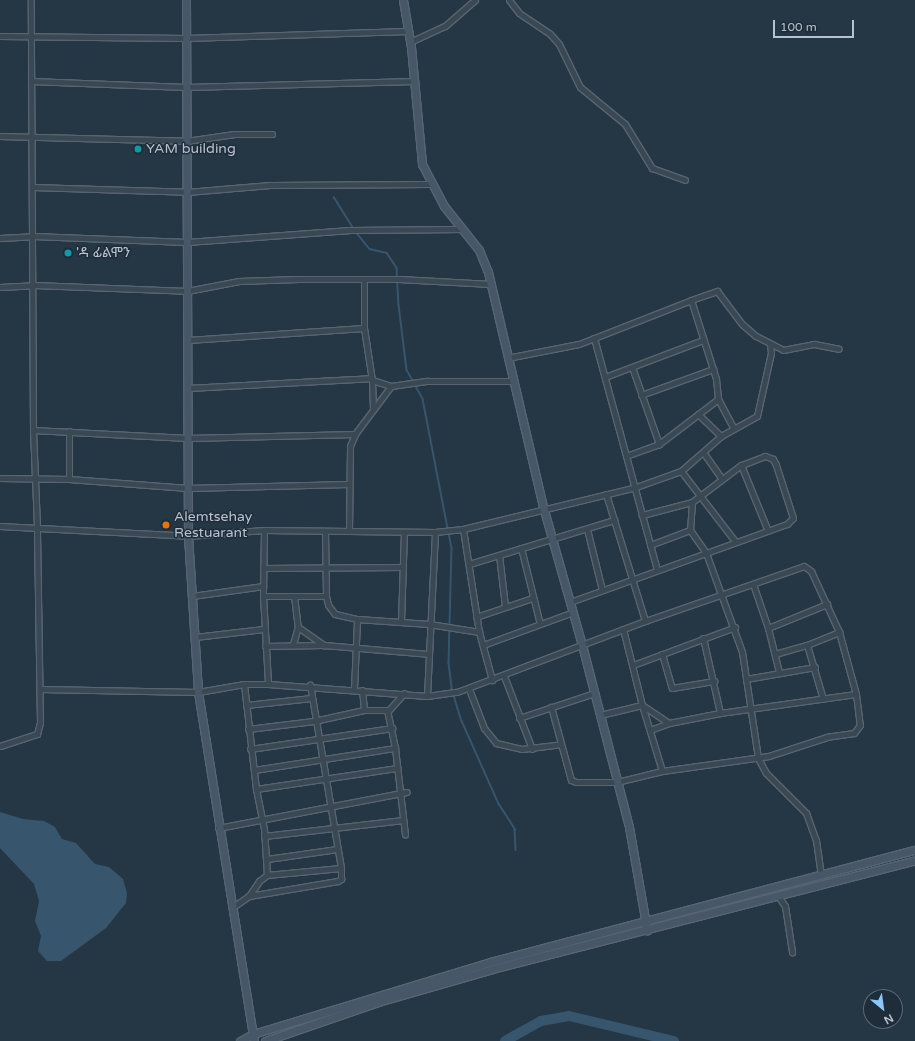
<!DOCTYPE html>
<html>
<head>
<meta charset="utf-8">
<style>
	body { margin:0 }
	#map { position:relative; width:915px; height:1041px; overflow:hidden; background:#253644; font-family:"Varela Round","Noto Sans Ethiopic",sans-serif }
	div>[style] { position:absolute }
	.water>* { inset:0; background:#37556c }
	.stream>* { height:1.5px; margin:-0.75px; padding:0 0.75px; transform-origin:0.75px; border-radius:0.75px; background:#37556c }
	.river>* { height:10px; margin:-5px; padding:0 5px; transform-origin:5px; border-radius:5px; background:#37556c }
	.roads { filter:drop-shadow(1px 0 #586571) drop-shadow(-1px 0 #586571) drop-shadow(0 1px #586571) drop-shadow(0 -1px #586571) }
	.street>* { height:5px; margin:-2.5px; padding:0 2.5px; transform-origin:2.5px; border-radius:2.5px; background:#3a4854 }
	.secondary>* { height:7px; margin:-3.5px; padding:0 3.5px; transform-origin:3.5px; border-radius:3.5px; background:#475767 }
	.dots>* { width:11px; height:11px; translate:-50% -50%; box-sizing:border-box; border:2px solid #1e2d39; border-radius:50% }
	span { translate:-50% -50%; white-space:nowrap; text-align:center; line-height:1.15; -webkit-text-stroke:3px #1e2d39; paint-order:stroke }
	.poi-label { font-size:14px; color:#b7c2cd }
	.left { translate:0 -50%; text-align:left }
	.north { position:absolute; left:863px; top:989px; width:40px; height:40px; box-sizing:border-box; background:#1e2d39; border:1px solid #5b6974; border-radius:50%; rotate:151deg; font-size:11px; font-weight:700; line-height:16px; text-align:center; color:#b7c2cd }
	.north::after { content:''; display:block; margin:auto; width:14px; height:18px; background:#8ac7ff; clip-path:polygon(50% 0,100% 100%,50% 72%,0 100%) }
	.scale { position:absolute; left:773px; top:20px; width:81px; height:18px; box-sizing:border-box; border:2px solid #b7c2cd; border-top:0; padding-left:5px; font-size:12px; line-height:14px; white-space:nowrap; color:#b7c2cd; -webkit-text-stroke:3px #1e2d39; paint-order:stroke }
</style>
</head>
<body>
<div id="map">
	<div class="water">
		<div style="clip-path:polygon(0 812px,23px 819px,44px 821px,55px 827px,62px 839px,76px 843px,95px 864px,109px 867px,123px 879px,127px 893px,126px 903px,106px 928px,61px 961px,47px 961px,38px 951px,41px 936px,35px 921px,39px 901px,34px 884px,0 848px)"></div>
	</div>
	<div class="stream">
		<div style="left:334px;top:197px;width:38px;rotate:58deg"></div>
		<div style="left:356px;top:232px;width:22px;rotate:51deg"></div>
		<div style="left:370px;top:249px;width:17px;rotate:13deg"></div>
		<div style="left:387px;top:253px;width:18px;rotate:56deg"></div>
		<div style="left:397px;top:268px;width:37px;rotate:87deg"></div>
		<div style="left:399px;top:305px;width:65px;rotate:83deg"></div>
		<div style="left:407px;top:370px;width:33px;rotate:61deg"></div>
		<div style="left:423px;top:399px;width:132px;rotate:79.1deg"></div>
		<div style="left:449px;top:533px;width:15px;rotate:79deg"></div>
		<div style="left:452px;top:548px;width:115px;rotate:91.5deg"></div>
		<div style="left:449px;top:663px;width:26px;rotate:83deg"></div>
		<div style="left:452px;top:689px;width:34px;rotate:73deg"></div>
		<div style="left:462px;top:721px;width:91px;rotate:66deg"></div>
		<div style="left:499px;top:804px;width:30px;rotate:57deg"></div>
		<div style="left:515px;top:829px;width:21px;rotate:87deg"></div>
	</div>
	<div class="river">
		<div style="left:505px;top:1041px;width:41px;rotate:-29.1deg"></div>
		<div style="left:541px;top:1021px;width:28px;rotate:-10deg"></div>
		<div style="left:569px;top:1016px;width:108px;rotate:13.4deg"></div>
	</div>
	<div class="roads">
		<div class="street">
			<div style="left:509px;top:0;width:16px;rotate:52deg"></div>
			<div style="left:519px;top:13px;width:37px;rotate:34deg"></div>
			<div style="left:550px;top:34px;width:13px;rotate:48deg"></div>
			<div style="left:559px;top:44px;width:48px;rotate:64deg"></div>
			<div style="left:580px;top:87px;width:58px;rotate:39.4deg"></div>
			<div style="left:625px;top:124px;width:52px;rotate:58.5deg"></div>
			<div style="left:652px;top:168px;width:35px;rotate:20deg"></div>
			<div style="left:0;top:36px;width:186px;rotate:0.6deg"></div>
			<div style="left:186px;top:38px;width:222px;rotate:-1.8deg"></div>
			<div style="left:410px;top:42px;width:38px;rotate:-25deg"></div>
			<div style="left:445px;top:26px;width:40px;rotate:-41deg"></div>
			<div style="left:31px;top:81px;width:155px;rotate:2.2deg"></div>
			<div style="left:186px;top:87px;width:229px;rotate:-1.5deg"></div>
			<div style="left:0;top:136px;width:186px;rotate:1.5deg"></div>
			<div style="left:186px;top:141px;width:49px;rotate:-8.3deg"></div>
			<div style="left:234px;top:134px;width:38px"></div>
			<div style="left:32px;top:187px;width:155px;rotate:1.8deg"></div>
			<div style="left:187px;top:192px;width:83px;rotate:-4.8deg"></div>
			<div style="left:270px;top:185px;width:160px;rotate:-0.4deg"></div>
			<div style="left:0;top:238px;width:33px;rotate:-3deg"></div>
			<div style="left:33px;top:236px;width:154px;rotate:2.2deg"></div>
			<div style="left:187px;top:242px;width:164px;rotate:-4.2deg"></div>
			<div style="left:351px;top:230px;width:110px;rotate:-0.5deg"></div>
			<div style="left:364px;top:281px;width:47px;rotate:90deg"></div>
			<div style="left:364px;top:328px;width:53px;rotate:81.3deg"></div>
			<div style="left:372px;top:380px;width:20px;rotate:18deg"></div>
			<div style="left:391px;top:386px;width:37px;rotate:-8deg"></div>
			<div style="left:428px;top:381px;width:85px"></div>
			<div style="left:0;top:287px;width:34px;rotate:-3deg"></div>
			<div style="left:34px;top:285px;width:153px;rotate:2.2deg"></div>
			<div style="left:187px;top:291px;width:53px;rotate:-10.9deg"></div>
			<div style="left:239px;top:281px;width:59px;rotate:-1.9deg"></div>
			<div style="left:298px;top:279px;width:101px"></div>
			<div style="left:399px;top:279px;width:92px;rotate:3.1deg"></div>
			<div style="left:691px;top:300px;width:28px;rotate:-19deg"></div>
			<div style="left:717px;top:291px;width:41px;rotate:52.9deg"></div>
			<div style="left:742px;top:324px;width:18px;rotate:41deg"></div>
			<div style="left:756px;top:336px;width:30px;rotate:27deg"></div>
			<div style="left:783px;top:350px;width:32px;rotate:-11deg"></div>
			<div style="left:814px;top:344px;width:25px;rotate:11deg"></div>
			<div style="left:594px;top:338px;width:240px;rotate:74.8deg"></div>
			<div style="left:188px;top:340px;width:176px;rotate:-3.9deg"></div>
			<div style="left:507px;top:358px;width:73px;rotate:-11deg"></div>
			<div style="left:579px;top:344px;width:120px;rotate:-21.4deg"></div>
			<div style="left:691px;top:300px;width:83px;rotate:72.4deg"></div>
			<div style="left:716px;top:379px;width:20px;rotate:84deg"></div>
			<div style="left:718px;top:399px;width:32px;rotate:62deg"></div>
			<div style="left:632px;top:367px;width:82px;rotate:70.7deg"></div>
			<div style="left:605px;top:377px;width:105px;rotate:-20.7deg"></div>
			<div style="left:372px;top:380px;width:29px;rotate:88deg"></div>
			<div style="left:188px;top:388px;width:182px;rotate:-3.1deg"></div>
			<div style="left:641px;top:395px;width:77px;rotate:-19.9deg"></div>
			<div style="left:698px;top:414px;width:32px;rotate:44deg"></div>
			<div style="left:33px;top:430px;width:155px;rotate:3deg"></div>
			<div style="left:188px;top:438px;width:167px;rotate:-1.4deg"></div>
			<div style="left:703px;top:452px;width:33px;rotate:55deg"></div>
			<div style="left:626px;top:456px;width:35px;rotate:-20deg"></div>
			<div style="left:659px;top:444px;width:74px;rotate:-37.3deg"></div>
			<div style="left:741px;top:465px;width:71px;rotate:67.8deg"></div>
			<div style="left:681px;top:471px;width:88px;rotate:52.4deg"></div>
			<div style="left:0;top:478px;width:69px;rotate:0.8deg"></div>
			<div style="left:69px;top:479px;width:119px;rotate:4.3deg"></div>
			<div style="left:188px;top:488px;width:160px;rotate:-1.4deg"></div>
			<div style="left:69px;top:479px;width:48px;rotate:-90deg"></div>
			<div style="left:606px;top:494px;width:133px;rotate:72.9deg"></div>
			<div style="left:692px;top:502px;width:28px;rotate:94deg"></div>
			<div style="left:690px;top:530px;width:28px;rotate:55deg"></div>
			<div style="left:706px;top:553px;width:105px;rotate:70deg"></div>
			<div style="left:742px;top:652px;width:107px;rotate:81.4deg"></div>
			<div style="left:758px;top:758px;width:17px;rotate:62deg"></div>
			<div style="left:766px;top:773px;width:57px;rotate:45deg"></div>
			<div style="left:806px;top:813px;width:29px;rotate:70deg"></div>
			<div style="left:816px;top:840px;width:34px;rotate:82deg"></div>
			<div style="left:0;top:526px;width:188px;rotate:3deg"></div>
			<div style="left:188px;top:536px;width:76px;rotate:-4.5deg"></div>
			<div style="left:264px;top:530px;width:171px;rotate:0.7deg"></div>
			<div style="left:435px;top:532px;width:28px;rotate:-6deg"></div>
			<div style="left:463px;top:529px;width:178px;rotate:-13.6deg"></div>
			<div style="left:636px;top:487px;width:48px;rotate:-19.6deg"></div>
			<div style="left:681px;top:471px;width:53px;rotate:-41.2deg"></div>
			<div style="left:721px;top:436px;width:41px;rotate:-29.1deg"></div>
			<div style="left:757px;top:416px;width:65px;rotate:-77.5deg"></div>
			<div style="left:771px;top:353px;width:9px;rotate:-96deg"></div>
			<div style="left:463px;top:529px;width:104px;rotate:81.2deg"></div>
			<div style="left:479px;top:632px;width:50px;rotate:74.8deg"></div>
			<div style="left:587px;top:529px;width:63px;rotate:76.2deg"></div>
			<div style="left:264px;top:530px;width:66px;rotate:90.9deg"></div>
			<div style="left:263px;top:596px;width:88px;rotate:86.7deg"></div>
			<div style="left:325px;top:531px;width:65px;rotate:89.1deg"></div>
			<div style="left:326px;top:596px;width:9px;rotate:77deg"></div>
			<div style="left:328px;top:605px;width:11px;rotate:52deg"></div>
			<div style="left:335px;top:614px;width:23px;rotate:13deg"></div>
			<div style="left:357px;top:619px;width:72px;rotate:4deg"></div>
			<div style="left:429px;top:624px;width:51px;rotate:9.1deg"></div>
			<div style="left:349px;top:531px;width:85px;rotate:-89.3deg"></div>
			<div style="left:350px;top:446px;width:13px;rotate:-67deg"></div>
			<div style="left:355px;top:434px;width:60px;rotate:-53.1deg"></div>
			<div style="left:650px;top:545px;width:43px;rotate:-20.6deg"></div>
			<div style="left:521px;top:548px;width:78px;rotate:76deg"></div>
			<div style="left:499px;top:555px;width:51px;rotate:83.3deg"></div>
			<div style="left:469px;top:564px;width:152px;rotate:-16.9deg"></div>
			<div style="left:263px;top:568px;width:139px;rotate:-0.4deg"></div>
			<div style="left:753px;top:584px;width:46px;rotate:71.2deg"></div>
			<div style="left:768px;top:628px;width:45px;rotate:76deg"></div>
			<div style="left:192px;top:596px;width:72px;rotate:-8deg"></div>
			<div style="left:263px;top:596px;width:63px"></div>
			<div style="left:294px;top:596px;width:31px;rotate:83deg"></div>
			<div style="left:298px;top:627px;width:32px;rotate:35deg"></div>
			<div style="left:570px;top:602px;width:231px;rotate:-19.8deg"></div>
			<div style="left:787px;top:524px;width:8px;rotate:-45deg"></div>
			<div style="left:793px;top:518px;width:56px;rotate:-107.8deg"></div>
			<div style="left:776px;top:465px;width:7px;rotate:-117deg"></div>
			<div style="left:773px;top:459px;width:9px;rotate:-159deg"></div>
			<div style="left:765px;top:456px;width:26px;rotate:159deg"></div>
			<div style="left:741px;top:465px;width:61px;rotate:142.9deg"></div>
			<div style="left:692px;top:502px;width:52px;rotate:165.4deg"></div>
			<div style="left:476px;top:617px;width:59px;rotate:-18.7deg"></div>
			<div style="left:401px;top:621px;width:89px;rotate:-88.1deg"></div>
			<div style="left:768px;top:628px;width:64px;rotate:-22.1deg"></div>
			<div style="left:623px;top:629px;width:78px;rotate:76deg"></div>
			<div style="left:642px;top:705px;width:69px;rotate:73.1deg"></div>
			<div style="left:195px;top:637px;width:69px;rotate:-6.6deg"></div>
			<div style="left:703px;top:638px;width:77px;rotate:77.2deg"></div>
			<div style="left:293px;top:644px;width:18px;rotate:-74deg"></div>
			<div style="left:483px;top:645px;width:96px;rotate:-20.1deg"></div>
			<div style="left:807px;top:645px;width:35px;rotate:-22deg"></div>
			<div style="left:265px;top:646px;width:59px;rotate:-1deg"></div>
			<div style="left:324px;top:645px;width:104px;rotate:4.9deg"></div>
			<div style="left:662px;top:654px;width:35px;rotate:74deg"></div>
			<div style="left:672px;top:688px;width:43px;rotate:-9.5deg"></div>
			<div style="left:775px;top:654px;width:33px;rotate:-16deg"></div>
			<div style="left:807px;top:645px;width:56px;rotate:73.5deg"></div>
			<div style="left:633px;top:665px;width:109px;rotate:-20.4deg"></div>
			<div style="left:504px;top:676px;width:78px;rotate:69deg"></div>
			<div style="left:746px;top:679px;width:70px;rotate:-9.9deg"></div>
			<div style="left:244px;top:684px;width:106px;rotate:83.5deg"></div>
			<div style="left:256px;top:789px;width:41px;rotate:78.7deg"></div>
			<div style="left:264px;top:829px;width:46px;rotate:86.3deg"></div>
			<div style="left:40px;top:689px;width:158px;rotate:1.1deg"></div>
			<div style="left:198px;top:692px;width:47px;rotate:-9.9deg"></div>
			<div style="left:244px;top:684px;width:24px"></div>
			<div style="left:268px;top:684px;width:159px;rotate:4.3deg"></div>
			<div style="left:427px;top:696px;width:30px;rotate:-8deg"></div>
			<div style="left:457px;top:692px;width:201px;rotate:-20.7deg"></div>
			<div style="left:645px;top:621px;width:168px;rotate:-19.1deg"></div>
			<div style="left:804px;top:566px;width:9px;rotate:36deg"></div>
			<div style="left:811px;top:571px;width:67px;rotate:65.3deg"></div>
			<div style="left:839px;top:632px;width:64px;rotate:74.7deg"></div>
			<div style="left:856px;top:694px;width:31px;rotate:83deg"></div>
			<div style="left:860px;top:725px;width:10px;rotate:127deg"></div>
			<div style="left:854px;top:733px;width:27px;rotate:172deg"></div>
			<div style="left:827px;top:737px;width:61px;rotate:161.9deg"></div>
			<div style="left:769px;top:756px;width:108px;rotate:172deg"></div>
			<div style="left:662px;top:771px;width:46px;rotate:166.3deg"></div>
			<div style="left:617px;top:782px;width:41px;rotate:180deg"></div>
			<div style="left:576px;top:782px;width:5px;rotate:-158deg"></div>
			<div style="left:571px;top:780px;width:76px;rotate:-105.3deg"></div>
			<div style="left:354px;top:689px;width:70px;rotate:-87.5deg"></div>
			<div style="left:469px;top:689px;width:42px;rotate:69deg"></div>
			<div style="left:484px;top:728px;width:19px;rotate:51deg"></div>
			<div style="left:496px;top:743px;width:27px;rotate:13deg"></div>
			<div style="left:522px;top:749px;width:38px;rotate:-7deg"></div>
			<div style="left:362px;top:690px;width:20px;rotate:84deg"></div>
			<div style="left:427px;top:696px;width:164px;rotate:-87.2deg"></div>
			<div style="left:246px;top:705px;width:66px;rotate:-6.1deg"></div>
			<div style="left:388px;top:711px;width:24px;rotate:-48deg"></div>
			<div style="left:600px;top:715px;width:43px;rotate:-13.4deg"></div>
			<div style="left:642px;top:705px;width:32px;rotate:34deg"></div>
			<div style="left:519px;top:718px;width:79px;rotate:-18.4deg"></div>
			<div style="left:248px;top:729px;width:66px;rotate:-6.9deg"></div>
			<div style="left:314px;top:721px;width:51px;rotate:-12.4deg"></div>
			<div style="left:364px;top:710px;width:23px"></div>
			<div style="left:387px;top:710px;width:39px;rotate:78deg"></div>
			<div style="left:395px;top:748px;width:87px;rotate:83.4deg"></div>
			<div style="left:650px;top:730px;width:20px;rotate:-20deg"></div>
			<div style="left:669px;top:723px;width:52px;rotate:-11.1deg"></div>
			<div style="left:720px;top:713px;width:137px;rotate:-8deg"></div>
			<div style="left:0;top:746px;width:39px;rotate:-18deg"></div>
			<div style="left:37px;top:734px;width:11px;rotate:-75deg"></div>
			<div style="left:40px;top:723px;width:197px;rotate:-90.9deg"></div>
			<div style="left:37px;top:526px;width:96px;rotate:-92.4deg"></div>
			<div style="left:33px;top:430px;width:430px;rotate:-90.3deg"></div>
			<div style="left:250px;top:749px;width:144px;rotate:-8.4deg"></div>
			<div style="left:254px;top:770px;width:143px;rotate:-8.9deg"></div>
			<div style="left:256px;top:789px;width:143px;rotate:-8.5deg"></div>
			<div style="left:218px;top:828px;width:192px;rotate:-10.8deg"></div>
			<div style="left:264px;top:836px;width:140px;rotate:-6.6deg"></div>
			<div style="left:267px;top:859px;width:71px;rotate:-8.1deg"></div>
			<div style="left:249px;top:896px;width:18px;rotate:-56deg"></div>
			<div style="left:259px;top:881px;width:10px;rotate:-37deg"></div>
			<div style="left:267px;top:875px;width:74px;rotate:-5.4deg"></div>
			<div style="left:341px;top:868px;width:186px;rotate:-99.6deg"></div>
			<div style="left:778px;top:896px;width:12px;rotate:55deg"></div>
			<div style="left:785px;top:906px;width:47px;rotate:81.3deg"></div>
			<div style="left:233px;top:907px;width:19px;rotate:-35deg"></div>
			<div style="left:249px;top:896px;width:90px;rotate:-9.6deg"></div>
			<div style="left:338px;top:881px;width:4px;rotate:-34deg"></div>
			<div style="left:341px;top:879px;width:11px;rotate:-90deg"></div>
		</div>
		<div class="secondary">
			<div style="left:186px;top:0;width:536px;rotate:89.79deg"></div>
			<div style="left:188px;top:536px;width:156px;rotate:86.3deg"></div>
			<div style="left:198px;top:692px;width:353px;rotate:80.9deg"></div>
			<div style="left:403px;top:0;width:48px;rotate:80.3deg"></div>
			<div style="left:411px;top:47px;width:118px;rotate:84.6deg"></div>
			<div style="left:422px;top:164px;width:47px;rotate:62.4deg"></div>
			<div style="left:444px;top:206px;width:56px;rotate:51.5deg"></div>
			<div style="left:479px;top:250px;width:24px;rotate:68deg"></div>
			<div style="left:488px;top:272px;width:244px;rotate:76.8deg"></div>
			<div style="left:544px;top:510px;width:140px;rotate:74.3deg"></div>
			<div style="left:582px;top:645px;width:188px;rotate:75.5deg"></div>
			<div style="left:629px;top:827px;width:105px;rotate:80.1deg"></div>
			<div style="left:240px;top:1041px;width:15px;rotate:-28deg"></div>
			<div style="left:253px;top:1034px;width:252px;rotate:-16.9deg"></div>
			<div style="left:494px;top:961px;width:435px;rotate:-14.8deg"></div>
			<div style="left:265px;top:1041px;width:120px;rotate:-19deg"></div>
			<div style="left:378px;top:1002px;width:119px;rotate:-16.1deg"></div>
			<div style="left:492px;top:969px;width:437px;rotate:-14.4deg"></div>
		</div>
	</div>
	<div class="dots">
		<div style="left:138px;top:149px;background:#0f9aa8"></div>
		<div style="left:68px;top:253px;background:#0f9aa8"></div>
		<div style="left:166px;top:525px;background:#e8710a"></div>
	</div>
	<div class="poi-label">
		<span class="left" style="left:146px;top:149px">YAM building</span>
		<span class="left" style="left:76px;top:253px">'ዳ ፊልሞን</span>
		<span class="left" style="left:174px;top:525px">Alemtsehay<br>Restuarant</span>
	</div>
	<div class="north">N</div>
	<div class="scale">100 m</div>
</div>
</body>
</html>
